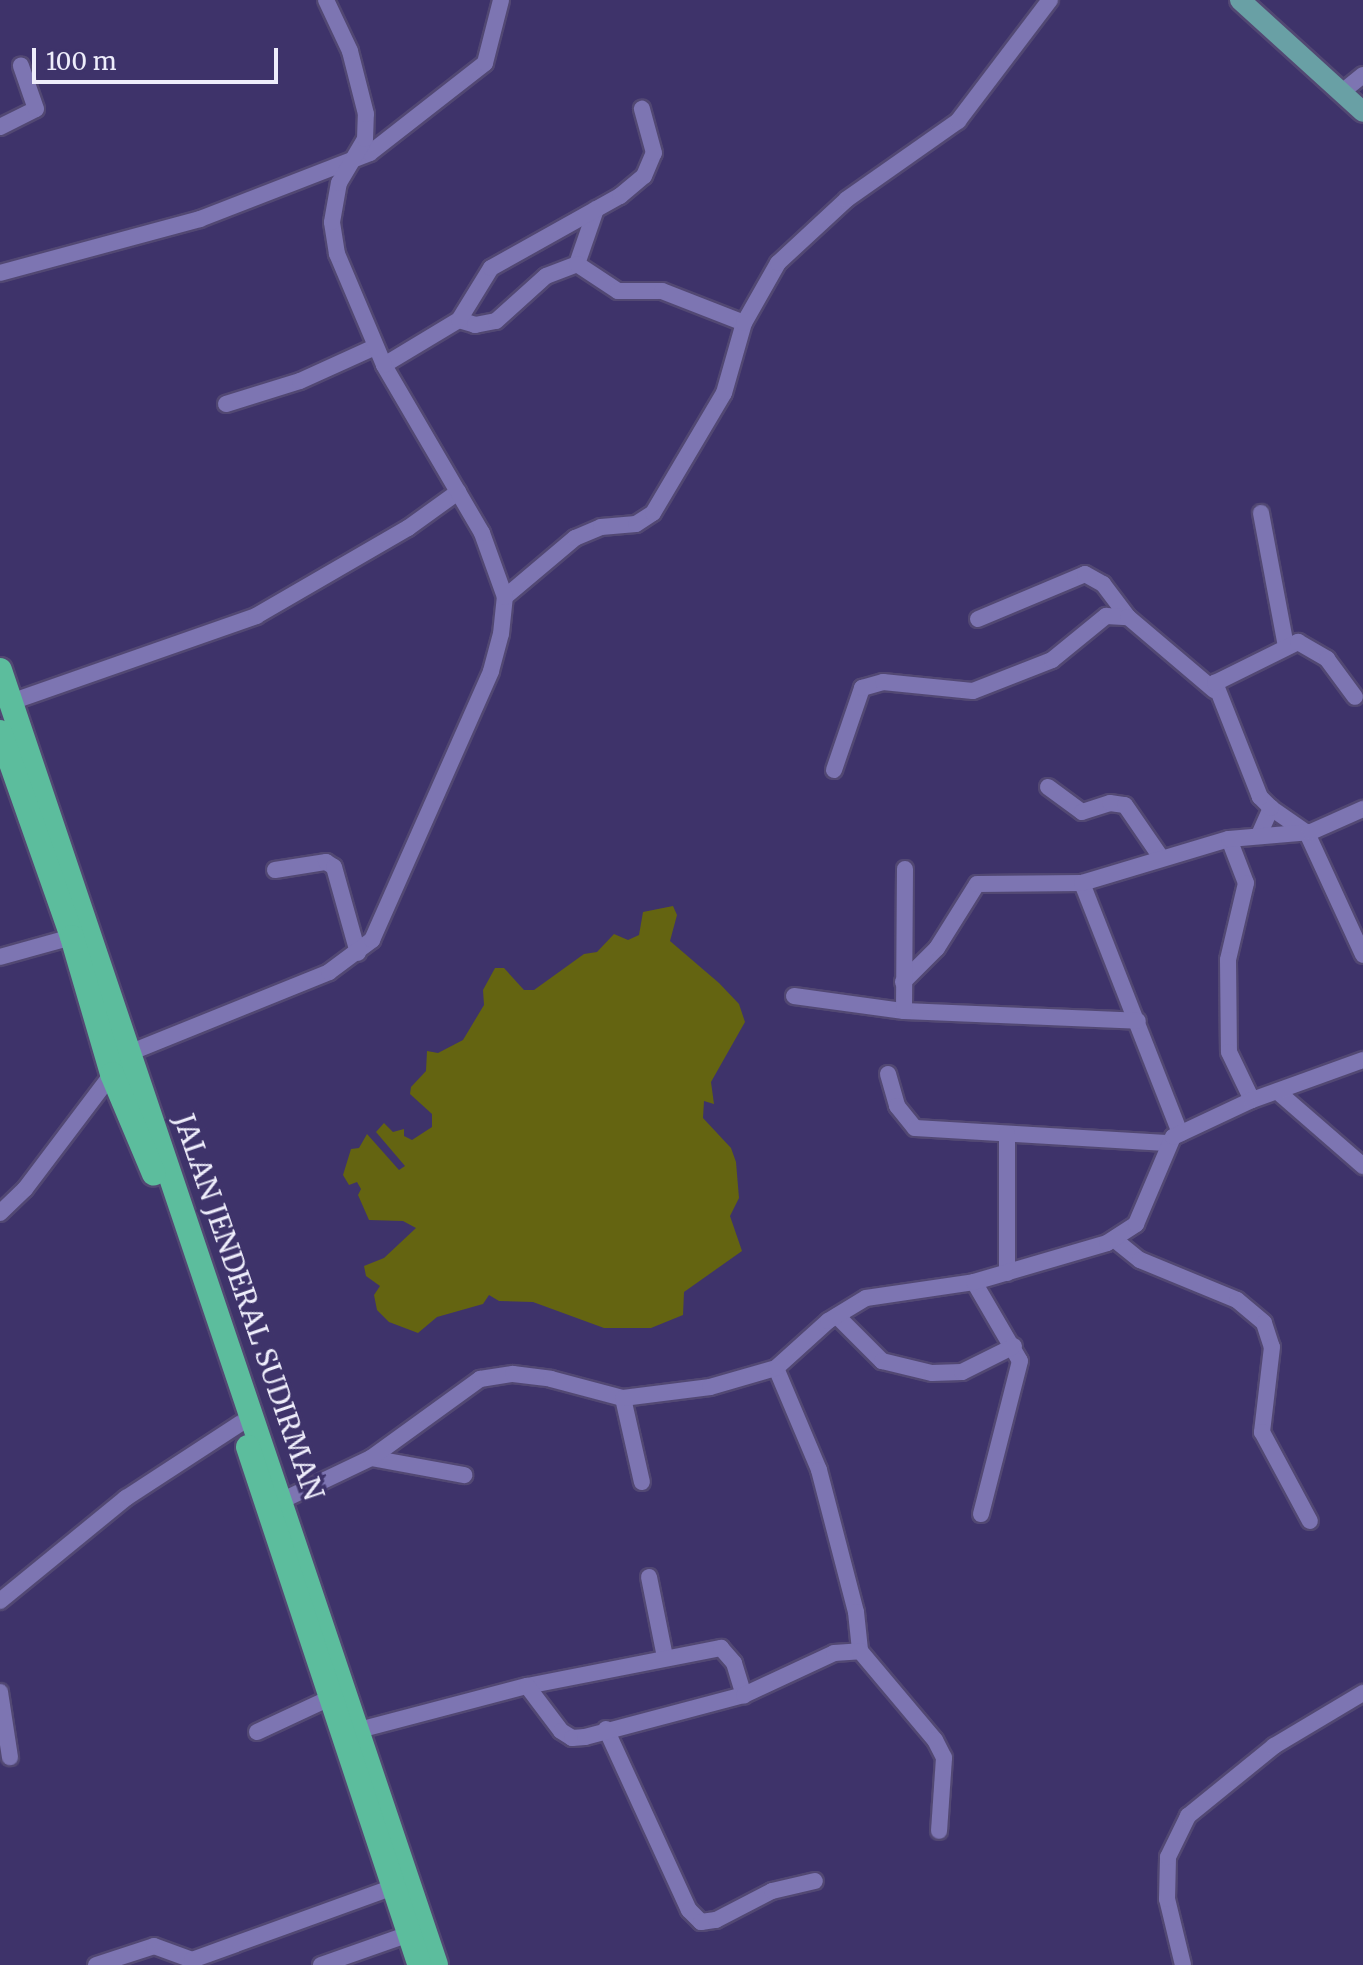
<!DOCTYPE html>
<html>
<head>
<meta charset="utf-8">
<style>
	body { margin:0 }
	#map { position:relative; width:1363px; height:1965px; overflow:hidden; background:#3e336a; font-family:Merriweather,serif }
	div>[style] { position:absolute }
	.water>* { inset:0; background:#646411 }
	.roads { filter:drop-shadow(2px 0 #524873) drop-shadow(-2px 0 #524873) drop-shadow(0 2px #524873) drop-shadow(0 -2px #524873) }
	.minor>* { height:16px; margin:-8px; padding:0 8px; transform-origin:8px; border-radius:8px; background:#7d75b2 }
	.major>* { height:20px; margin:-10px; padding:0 10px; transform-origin:10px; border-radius:10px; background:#69a0a5 }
	.highway>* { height:24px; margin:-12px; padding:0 12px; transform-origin:12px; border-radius:12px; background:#5cbd9d }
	span { translate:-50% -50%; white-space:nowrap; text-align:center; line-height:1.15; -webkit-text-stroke:7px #3e336a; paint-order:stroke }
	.street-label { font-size:28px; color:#eeedfb }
	.scale { position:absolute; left:32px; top:48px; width:246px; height:36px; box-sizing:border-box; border:4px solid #eeedfb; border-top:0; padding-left:10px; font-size:24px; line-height:28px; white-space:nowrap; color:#eeedfb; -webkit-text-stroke:6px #3e336a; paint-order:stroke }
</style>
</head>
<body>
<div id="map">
	<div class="water">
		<div style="clip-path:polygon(673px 906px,677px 915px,670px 941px,719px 983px,739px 1004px,745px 1022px,711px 1082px,714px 1104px,704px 1101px,703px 1118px,731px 1148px,736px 1162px,739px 1198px,730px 1216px,742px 1251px,684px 1292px,683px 1315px,651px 1328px,604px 1328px,533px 1302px,499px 1301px,489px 1295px,483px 1304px,437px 1317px,418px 1333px,389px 1322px,377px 1310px,374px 1295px,380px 1286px,366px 1276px,364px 1266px,384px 1258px,416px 1228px,403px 1221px,369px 1220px,358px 1195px,361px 1189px,357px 1182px,349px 1185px,343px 1175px,351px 1149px,359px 1148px,367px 1134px,399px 1170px,405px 1166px,376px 1132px,384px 1123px,393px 1132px,404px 1129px,404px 1136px,412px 1140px,432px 1127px,432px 1114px,410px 1094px,411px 1087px,426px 1071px,427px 1051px,438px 1053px,463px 1040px,484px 1005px,483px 990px,495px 968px,504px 968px,524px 990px,534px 990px,584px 954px,597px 952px,614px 934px,628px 940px,639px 935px,643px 912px)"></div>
	</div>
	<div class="roads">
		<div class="minor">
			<div style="left:1342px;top:92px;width:27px;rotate:-39deg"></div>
			<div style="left:0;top:127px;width:40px;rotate:-26.6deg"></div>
			<div style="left:36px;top:109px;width:46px;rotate:-109.2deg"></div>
			<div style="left:577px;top:264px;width:58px;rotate:-70.9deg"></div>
			<div style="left:0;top:273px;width:207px;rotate:-15.1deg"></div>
			<div style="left:200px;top:219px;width:182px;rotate:-21.2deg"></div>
			<div style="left:370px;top:153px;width:146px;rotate:-38deg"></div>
			<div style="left:485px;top:63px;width:65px;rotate:-75.7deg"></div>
			<div style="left:459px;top:320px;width:17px;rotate:17deg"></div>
			<div style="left:475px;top:325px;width:21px;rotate:-11deg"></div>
			<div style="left:496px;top:321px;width:67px;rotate:-42deg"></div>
			<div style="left:546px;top:276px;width:33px;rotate:-21deg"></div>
			<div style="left:577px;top:264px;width:49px;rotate:33.4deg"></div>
			<div style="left:618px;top:291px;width:44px"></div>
			<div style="left:662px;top:291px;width:88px;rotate:21.3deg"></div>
			<div style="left:384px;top:365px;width:87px;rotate:-31deg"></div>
			<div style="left:459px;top:320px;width:61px;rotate:-58.4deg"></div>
			<div style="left:491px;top:268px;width:148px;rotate:-29.2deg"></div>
			<div style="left:620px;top:196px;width:31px;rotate:-40deg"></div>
			<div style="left:644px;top:176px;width:25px;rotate:-67deg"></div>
			<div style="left:654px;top:153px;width:46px;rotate:-105.3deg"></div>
			<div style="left:226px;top:404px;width:77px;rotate:-17.3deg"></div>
			<div style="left:300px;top:381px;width:82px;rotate:-24.4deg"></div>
			<div style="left:1261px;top:513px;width:135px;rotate:79.4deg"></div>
			<div style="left:505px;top:597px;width:92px;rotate:-40.1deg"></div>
			<div style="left:575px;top:538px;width:28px;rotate:-23deg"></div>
			<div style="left:601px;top:527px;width:35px;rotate:-5deg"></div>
			<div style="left:636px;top:524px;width:20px;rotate:-33deg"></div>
			<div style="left:653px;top:513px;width:139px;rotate:-59.4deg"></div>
			<div style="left:724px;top:393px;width:73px;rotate:-74.1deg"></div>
			<div style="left:744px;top:323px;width:69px;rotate:-60.5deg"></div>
			<div style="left:778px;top:263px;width:94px;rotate:-42.8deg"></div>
			<div style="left:847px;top:199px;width:136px;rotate:-35.1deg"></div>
			<div style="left:958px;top:121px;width:152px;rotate:-52.8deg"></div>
			<div style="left:978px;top:619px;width:116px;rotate:-22.8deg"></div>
			<div style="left:1085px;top:574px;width:21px;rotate:29deg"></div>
			<div style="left:1103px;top:584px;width:41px;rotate:52.9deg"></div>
			<div style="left:11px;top:702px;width:260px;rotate:-19.3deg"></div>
			<div style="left:256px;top:616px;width:176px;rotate:-30.1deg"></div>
			<div style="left:408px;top:528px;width:62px;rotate:-35.8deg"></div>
			<div style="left:834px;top:770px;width:87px;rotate:-71.1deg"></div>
			<div style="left:862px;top:688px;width:22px;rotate:-16deg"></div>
			<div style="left:883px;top:682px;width:90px;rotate:5.7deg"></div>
			<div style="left:973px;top:691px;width:85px;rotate:-21.4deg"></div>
			<div style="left:1052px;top:660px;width:70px;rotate:-39.2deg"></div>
			<div style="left:1106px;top:616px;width:22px;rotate:3deg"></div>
			<div style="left:1128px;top:617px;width:113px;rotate:40.3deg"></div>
			<div style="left:1048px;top:787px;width:42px;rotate:36.3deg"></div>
			<div style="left:1082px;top:812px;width:29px;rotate:-18deg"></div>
			<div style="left:1110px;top:803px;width:15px;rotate:8deg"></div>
			<div style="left:1125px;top:805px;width:62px;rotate:55.5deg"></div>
			<div style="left:1271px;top:808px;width:44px;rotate:34.8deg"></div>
			<div style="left:1307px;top:833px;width:134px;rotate:65.3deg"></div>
			<div style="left:1259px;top:835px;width:30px;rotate:-66deg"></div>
			<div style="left:1271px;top:808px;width:16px;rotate:-135deg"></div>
			<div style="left:1260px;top:797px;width:123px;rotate:-111.5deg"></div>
			<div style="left:1215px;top:683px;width:93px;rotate:-26.3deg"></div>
			<div style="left:1298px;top:642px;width:34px;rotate:30deg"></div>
			<div style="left:1327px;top:659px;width:47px;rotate:53.6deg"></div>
			<div style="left:1229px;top:839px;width:47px;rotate:68.9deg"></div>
			<div style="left:1246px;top:883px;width:79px;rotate:103.2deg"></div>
			<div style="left:1228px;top:960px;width:92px;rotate:89.4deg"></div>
			<div style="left:1229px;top:1052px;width:53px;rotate:64.4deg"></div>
			<div style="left:275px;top:870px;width:52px;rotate:-8.9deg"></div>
			<div style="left:326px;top:862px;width:9px;rotate:32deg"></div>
			<div style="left:334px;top:867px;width:89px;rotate:74.4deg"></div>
			<div style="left:1082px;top:883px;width:269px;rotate:68.6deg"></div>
			<div style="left:0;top:957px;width:75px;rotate:-15.5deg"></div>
			<div style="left:903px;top:982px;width:48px;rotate:-45deg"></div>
			<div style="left:937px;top:948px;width:75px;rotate:-58deg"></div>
			<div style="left:977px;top:884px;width:105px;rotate:-0.5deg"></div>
			<div style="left:1082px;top:883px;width:153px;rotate:-16.7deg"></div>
			<div style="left:1229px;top:839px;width:82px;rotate:-4.9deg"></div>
			<div style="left:1311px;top:832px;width:57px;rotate:-23.9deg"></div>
			<div style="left:794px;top:996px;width:111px;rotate:7.8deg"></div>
			<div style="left:904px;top:1011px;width:234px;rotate:2.4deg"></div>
			<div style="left:904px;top:1011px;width:142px;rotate:-89.6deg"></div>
			<div style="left:129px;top:1053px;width:216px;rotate:-22deg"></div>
			<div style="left:329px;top:972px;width:54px;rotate:-36.7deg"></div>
			<div style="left:372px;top:940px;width:294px;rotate:-66.1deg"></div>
			<div style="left:491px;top:671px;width:38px;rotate:-75deg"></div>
			<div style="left:501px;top:634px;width:37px;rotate:-84deg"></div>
			<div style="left:505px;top:597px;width:68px;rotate:-109.8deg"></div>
			<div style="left:482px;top:533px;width:194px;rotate:-120.3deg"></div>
			<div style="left:384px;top:365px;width:121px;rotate:-112.9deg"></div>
			<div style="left:337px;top:254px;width:32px;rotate:-99deg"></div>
			<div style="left:332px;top:222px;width:40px;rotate:-80deg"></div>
			<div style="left:339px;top:183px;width:51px;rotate:-59.4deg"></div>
			<div style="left:365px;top:139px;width:25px;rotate:-88deg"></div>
			<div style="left:366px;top:114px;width:65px;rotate:-104.3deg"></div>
			<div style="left:350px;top:51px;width:56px;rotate:-115.2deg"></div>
			<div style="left:888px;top:1074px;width:33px;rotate:74deg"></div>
			<div style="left:897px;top:1106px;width:28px;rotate:51deg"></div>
			<div style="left:915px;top:1128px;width:252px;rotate:3.4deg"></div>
			<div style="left:1278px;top:1092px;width:113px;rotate:41deg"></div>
			<div style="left:0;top:1213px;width:35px;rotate:-44deg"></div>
			<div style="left:25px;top:1189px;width:144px;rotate:-52.9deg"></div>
			<div style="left:1115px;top:1240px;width:32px;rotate:39deg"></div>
			<div style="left:1140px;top:1260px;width:105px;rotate:22.4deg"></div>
			<div style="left:1237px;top:1300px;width:35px;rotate:40deg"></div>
			<div style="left:1264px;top:1323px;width:25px;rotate:72deg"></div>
			<div style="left:1272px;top:1347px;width:86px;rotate:96.7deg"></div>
			<div style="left:1262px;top:1432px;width:101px;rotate:61.7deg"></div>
			<div style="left:1007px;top:1273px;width:139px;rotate:-90deg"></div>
			<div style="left:974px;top:1282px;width:91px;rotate:59.8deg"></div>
			<div style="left:1020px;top:1361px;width:158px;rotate:104.3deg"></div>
			<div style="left:837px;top:1316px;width:64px;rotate:45deg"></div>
			<div style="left:882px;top:1361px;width:51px;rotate:13.5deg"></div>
			<div style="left:932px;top:1373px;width:30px;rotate:-2deg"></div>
			<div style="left:962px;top:1372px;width:58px;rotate:-26.6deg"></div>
			<div style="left:776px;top:1368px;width:111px;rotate:67.1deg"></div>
			<div style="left:819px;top:1470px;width:147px;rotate:75.4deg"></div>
			<div style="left:856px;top:1612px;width:39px;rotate:84deg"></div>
			<div style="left:623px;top:1398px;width:86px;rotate:77.3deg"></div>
			<div style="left:371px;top:1458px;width:95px;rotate:10.4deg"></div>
			<div style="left:283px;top:1500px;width:98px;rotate:-25.5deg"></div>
			<div style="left:371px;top:1458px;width:135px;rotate:-35.9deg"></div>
			<div style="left:480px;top:1379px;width:33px;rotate:-9deg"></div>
			<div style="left:513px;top:1374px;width:38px;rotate:7deg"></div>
			<div style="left:551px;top:1379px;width:74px;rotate:14.8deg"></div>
			<div style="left:623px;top:1398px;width:88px;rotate:-7.2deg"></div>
			<div style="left:710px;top:1387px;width:69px;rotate:-16.1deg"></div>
			<div style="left:776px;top:1368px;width:70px;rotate:-42.1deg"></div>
			<div style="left:828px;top:1321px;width:44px;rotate:-31.2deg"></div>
			<div style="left:866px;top:1298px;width:109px;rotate:-8.4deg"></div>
			<div style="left:974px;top:1282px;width:139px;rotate:-16.3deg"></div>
			<div style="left:1107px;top:1243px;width:35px;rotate:-33deg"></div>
			<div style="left:1136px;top:1224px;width:95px;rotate:-67deg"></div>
			<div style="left:1173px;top:1137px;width:87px;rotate:-25.1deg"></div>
			<div style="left:1252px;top:1100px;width:118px;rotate:-19.8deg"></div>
			<div style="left:649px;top:1577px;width:82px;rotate:78.7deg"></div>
			<div style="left:0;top:1601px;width:163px;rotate:-39.3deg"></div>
			<div style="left:126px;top:1498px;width:137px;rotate:-33.1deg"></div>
			<div style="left:527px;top:1686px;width:198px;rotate:-11.1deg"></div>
			<div style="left:721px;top:1648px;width:20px;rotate:49deg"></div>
			<div style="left:734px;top:1663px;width:34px;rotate:73deg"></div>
			<div style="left:0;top:1692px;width:66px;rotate:81.3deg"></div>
			<div style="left:606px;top:1729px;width:199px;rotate:65.4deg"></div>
			<div style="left:689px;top:1910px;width:17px;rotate:45deg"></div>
			<div style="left:701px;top:1922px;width:15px;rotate:-8deg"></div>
			<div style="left:716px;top:1920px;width:63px;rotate:-27.4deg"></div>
			<div style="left:772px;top:1891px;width:44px;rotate:-13.1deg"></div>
			<div style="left:359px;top:1730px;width:174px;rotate:-14.7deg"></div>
			<div style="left:527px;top:1686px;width:56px;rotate:52.9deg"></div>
			<div style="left:561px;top:1731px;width:13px;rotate:32deg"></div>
			<div style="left:572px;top:1738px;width:13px;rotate:-4deg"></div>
			<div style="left:585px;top:1737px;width:164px;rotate:-14.8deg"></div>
			<div style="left:744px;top:1695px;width:99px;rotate:-25deg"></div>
			<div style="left:834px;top:1653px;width:26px;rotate:-4deg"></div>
			<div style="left:860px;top:1651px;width:116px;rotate:49.9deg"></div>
			<div style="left:935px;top:1740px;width:20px;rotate:63deg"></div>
			<div style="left:944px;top:1758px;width:73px;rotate:93.9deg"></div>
			<div style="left:257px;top:1732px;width:81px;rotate:-25deg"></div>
			<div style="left:96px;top:1965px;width:61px;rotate:-18.1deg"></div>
			<div style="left:154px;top:1946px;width:40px;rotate:20.2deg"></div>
			<div style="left:192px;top:1960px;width:215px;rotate:-19.9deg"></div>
			<div style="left:321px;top:1965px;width:93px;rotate:-19.4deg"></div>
			<div style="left:1183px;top:1965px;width:68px;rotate:-103.6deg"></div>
			<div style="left:1167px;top:1899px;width:42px;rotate:-88.6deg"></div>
			<div style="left:1168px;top:1857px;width:46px;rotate:-64deg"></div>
			<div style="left:1188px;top:1816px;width:111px;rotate:-39.1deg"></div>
			<div style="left:1274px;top:1746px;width:104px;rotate:-30.8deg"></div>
		</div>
		<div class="major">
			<div style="left:1240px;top:0;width:166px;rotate:42.3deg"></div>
		</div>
		<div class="highway">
			<div style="left:0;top:670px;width:1366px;rotate:71.39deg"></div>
			<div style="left:0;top:732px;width:217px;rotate:70.6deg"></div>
			<div style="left:72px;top:937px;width:143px;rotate:73.7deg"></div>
			<div style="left:112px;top:1074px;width:108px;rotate:67.2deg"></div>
			<div style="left:248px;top:1447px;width:544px;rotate:71.67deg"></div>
		</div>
	</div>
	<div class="street-label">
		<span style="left:249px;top:1307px;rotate:71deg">JALAN JENDERAL SUDIRMAN</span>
	</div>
	<div class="scale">100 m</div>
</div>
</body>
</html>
